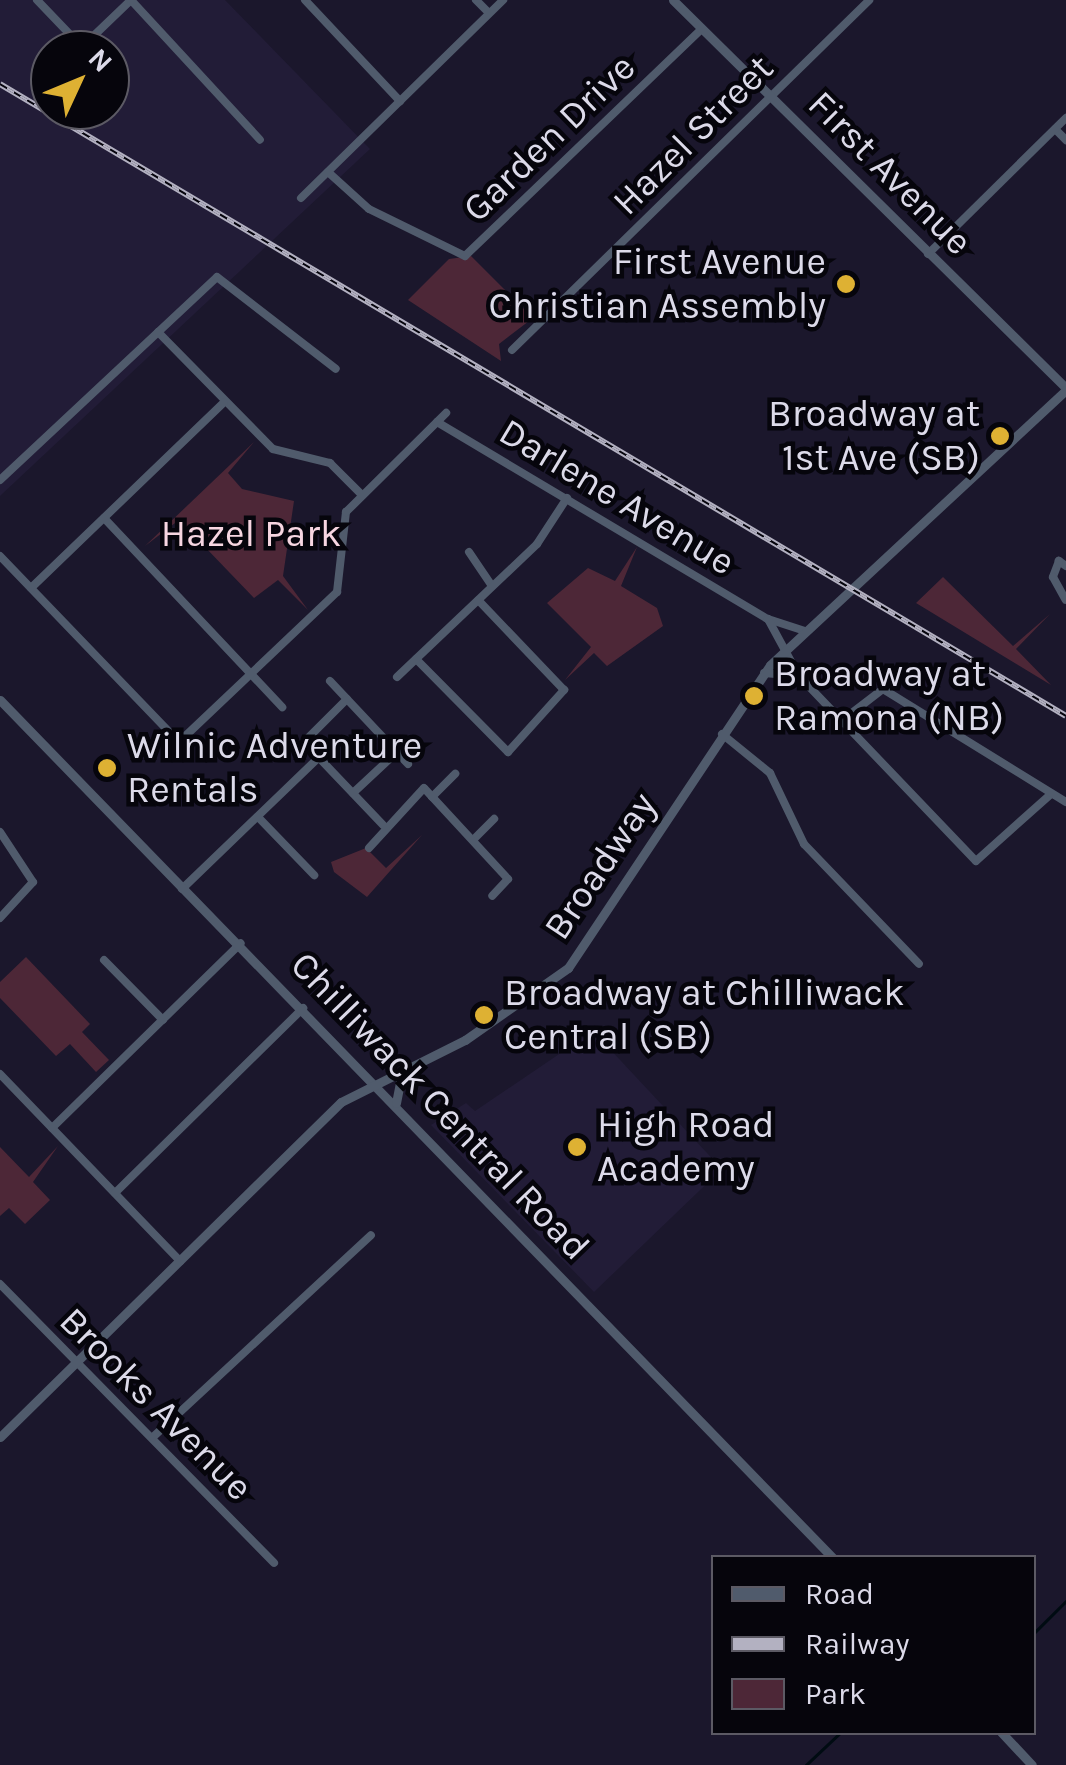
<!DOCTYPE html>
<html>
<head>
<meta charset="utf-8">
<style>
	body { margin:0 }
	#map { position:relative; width:1066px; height:1765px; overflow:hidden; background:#1b172c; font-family:Karla,sans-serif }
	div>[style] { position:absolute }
	.built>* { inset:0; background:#221c37 }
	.green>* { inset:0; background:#4d2737 }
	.stream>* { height:2.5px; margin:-1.25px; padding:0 1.25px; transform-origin:1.25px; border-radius:1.25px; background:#000b12 }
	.minor>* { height:8px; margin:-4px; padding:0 4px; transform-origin:4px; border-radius:4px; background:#505b6c }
	.tertiary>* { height:9px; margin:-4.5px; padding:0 4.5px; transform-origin:4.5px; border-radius:4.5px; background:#505b6c }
	.rail>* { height:6px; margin-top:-3px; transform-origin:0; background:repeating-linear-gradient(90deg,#06050c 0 8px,#b3b1c1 0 16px); box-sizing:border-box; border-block:2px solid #b3b1c1 }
	.dots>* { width:28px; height:28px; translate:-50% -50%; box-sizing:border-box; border:5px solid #06050c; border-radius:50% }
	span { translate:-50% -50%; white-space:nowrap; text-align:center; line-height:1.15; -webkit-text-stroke:9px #06050c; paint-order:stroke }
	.street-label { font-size:38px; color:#dcdae9 }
	.poi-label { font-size:38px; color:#dcdae9 }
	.right { translate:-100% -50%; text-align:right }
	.left { translate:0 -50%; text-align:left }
	.park-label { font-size:38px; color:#f7d6e1 }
	.legend { position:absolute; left:711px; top:1555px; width:325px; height:180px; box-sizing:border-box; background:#06050c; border:2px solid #5c5a64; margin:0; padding:12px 18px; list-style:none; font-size:30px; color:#dcdae9 }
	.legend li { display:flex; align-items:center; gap:20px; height:50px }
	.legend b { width:50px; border:2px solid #5c5a64 }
	.north { position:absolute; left:30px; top:30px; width:100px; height:100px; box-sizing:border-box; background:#06050c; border:2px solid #5c5a64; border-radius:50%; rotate:46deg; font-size:28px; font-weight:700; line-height:40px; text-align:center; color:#dcdae9 }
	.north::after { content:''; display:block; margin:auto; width:35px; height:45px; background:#deb133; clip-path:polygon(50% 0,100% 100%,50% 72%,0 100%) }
</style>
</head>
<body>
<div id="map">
	<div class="built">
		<div style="clip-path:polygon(evenodd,0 0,225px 0,370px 149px,0 496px,0 0,50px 50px,110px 50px,110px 110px,50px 110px,50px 50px)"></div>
		<div style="clip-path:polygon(593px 1031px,722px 1169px,594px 1292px,431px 1125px,466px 1103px,475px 1111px)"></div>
	</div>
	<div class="green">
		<div style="clip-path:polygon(471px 256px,533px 318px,499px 344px,501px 361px,408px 300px,449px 259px)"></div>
		<div style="clip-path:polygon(254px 442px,228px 473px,242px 489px,294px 501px,283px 576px,308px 610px,278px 580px,254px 598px,179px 520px,145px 546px)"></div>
		<div style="clip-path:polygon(637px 547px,621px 586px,657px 608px,663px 626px,607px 666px,594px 653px,565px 680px,591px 647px,547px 603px,588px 568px,615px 581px)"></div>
		<div style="clip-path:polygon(943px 577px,1013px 646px,1050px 614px,1016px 649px,1051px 685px,916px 603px)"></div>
		<div style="clip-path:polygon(422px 835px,367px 897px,334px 872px,331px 862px,366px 848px,386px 868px)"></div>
		<div style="clip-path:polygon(26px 957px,90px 1024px,82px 1032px,109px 1060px,96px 1072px,70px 1044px,56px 1056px,0 998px,0 982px)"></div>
		<div style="clip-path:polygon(58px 1146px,33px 1182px,50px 1200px,25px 1224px,9px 1208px,0 1216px,0 1147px,29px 1177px)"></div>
	</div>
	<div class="stream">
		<div style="left:1034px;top:1633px;width:45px;rotate:-45deg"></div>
		<div style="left:806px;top:1765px;width:48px;rotate:-43.3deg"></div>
	</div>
	<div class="minor">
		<div style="left:37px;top:0;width:65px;rotate:46.2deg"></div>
		<div style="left:82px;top:47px;width:68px;rotate:-43.8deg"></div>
		<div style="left:131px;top:0;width:190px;rotate:47.3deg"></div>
		<div style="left:305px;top:0;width:139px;rotate:46.8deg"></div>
		<div style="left:476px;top:0;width:18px;rotate:45deg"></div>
		<div style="left:1055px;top:129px;width:16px;rotate:45deg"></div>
		<div style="left:328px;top:172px;width:55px;rotate:42.1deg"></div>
		<div style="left:369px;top:209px;width:107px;rotate:26.1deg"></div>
		<div style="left:465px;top:256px;width:328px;rotate:-43.8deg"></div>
		<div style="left:301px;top:198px;width:283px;rotate:-44.4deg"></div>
		<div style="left:928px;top:254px;width:194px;rotate:-44.6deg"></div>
		<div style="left:158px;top:332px;width:164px;rotate:45.5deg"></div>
		<div style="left:273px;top:449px;width:59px;rotate:13.8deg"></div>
		<div style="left:330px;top:463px;width:44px;rotate:45deg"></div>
		<div style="left:512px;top:350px;width:500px;rotate:-44.4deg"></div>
		<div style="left:437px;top:422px;width:385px;rotate:30.8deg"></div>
		<div style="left:768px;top:619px;width:38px;rotate:18deg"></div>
		<div style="left:0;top:480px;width:297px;rotate:-43.1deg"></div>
		<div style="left:217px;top:277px;width:150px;rotate:37.7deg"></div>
		<div style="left:104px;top:518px;width:260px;rotate:46.7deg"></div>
		<div style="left:469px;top:552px;width:41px;rotate:55.9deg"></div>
		<div style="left:0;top:556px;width:258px;rotate:46.1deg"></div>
		<div style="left:179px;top:742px;width:218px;rotate:-43.5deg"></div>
		<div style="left:337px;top:592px;width:81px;rotate:-83.6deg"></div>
		<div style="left:346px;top:512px;width:141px;rotate:-44.7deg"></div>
		<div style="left:1066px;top:566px;width:9px;rotate:-144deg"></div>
		<div style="left:1059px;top:561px;width:17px;rotate:111deg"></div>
		<div style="left:1053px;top:577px;width:26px;rotate:61deg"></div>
		<div style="left:31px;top:588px;width:267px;rotate:-43.9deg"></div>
		<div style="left:768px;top:619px;width:65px;rotate:61.5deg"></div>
		<div style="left:799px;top:676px;width:256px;rotate:46.3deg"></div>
		<div style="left:976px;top:861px;width:101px;rotate:-41.8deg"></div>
		<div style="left:416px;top:659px;width:131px;rotate:45.3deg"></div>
		<div style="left:508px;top:752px;width:84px;rotate:-47.9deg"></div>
		<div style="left:564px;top:690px;width:124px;rotate:-133.7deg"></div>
		<div style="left:764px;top:673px;width:35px;rotate:5deg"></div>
		<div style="left:397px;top:677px;width:193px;rotate:-43.5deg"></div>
		<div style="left:537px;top:544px;width:55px;rotate:-56.9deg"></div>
		<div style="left:330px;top:681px;width:114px;rotate:46.8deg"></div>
		<div style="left:347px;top:699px;width:61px;rotate:135deg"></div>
		<div style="left:304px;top:742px;width:115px;rotate:46.4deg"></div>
		<div style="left:844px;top:719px;width:49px;rotate:-37.6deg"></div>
		<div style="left:883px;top:689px;width:215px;rotate:31.7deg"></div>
		<div style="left:722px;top:734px;width:62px;rotate:39.1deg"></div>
		<div style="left:770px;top:773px;width:79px;rotate:64.4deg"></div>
		<div style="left:804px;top:844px;width:166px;rotate:46.2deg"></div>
		<div style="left:353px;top:793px;width:60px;rotate:-43deg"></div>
		<div style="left:432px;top:797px;width:33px;rotate:-45deg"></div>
		<div style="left:258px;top:817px;width:81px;rotate:46deg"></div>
		<div style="left:0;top:832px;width:60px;rotate:56.6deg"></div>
		<div style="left:33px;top:882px;width:49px;rotate:132.5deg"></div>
		<div style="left:473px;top:840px;width:30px;rotate:-45deg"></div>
		<div style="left:369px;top:848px;width:81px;rotate:-47.5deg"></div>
		<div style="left:424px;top:788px;width:124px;rotate:47.3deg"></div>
		<div style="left:508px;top:879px;width:23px;rotate:133deg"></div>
		<div style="left:182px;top:889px;width:187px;rotate:-43.9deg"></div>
		<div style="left:104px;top:960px;width:84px;rotate:45.5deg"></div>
		<div style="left:0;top:1074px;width:260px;rotate:46.1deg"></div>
		<div style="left:52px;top:1128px;width:264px;rotate:-44.4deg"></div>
		<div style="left:115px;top:1193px;width:264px;rotate:-44.5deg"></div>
		<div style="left:0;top:1284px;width:391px;rotate:45.5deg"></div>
		<div style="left:153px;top:1437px;width:297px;rotate:-42.8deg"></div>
	</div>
	<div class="tertiary">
		<div style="left:673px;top:0;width:552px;rotate:44.63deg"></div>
		<div style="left:0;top:700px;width:1196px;rotate:45.85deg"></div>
		<div style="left:396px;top:1103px;width:33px;rotate:-79deg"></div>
		<div style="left:0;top:1437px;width:478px;rotate:-44.5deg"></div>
		<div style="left:341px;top:1102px;width:139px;rotate:-26.6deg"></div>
		<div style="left:465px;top:1040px;width:126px;rotate:-35deg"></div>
		<div style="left:568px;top:968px;width:364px;rotate:-56.3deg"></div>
		<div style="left:770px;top:665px;width:404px;rotate:-42.9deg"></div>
		<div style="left:1001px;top:1732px;width:45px;rotate:46.8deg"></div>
	</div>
	<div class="rail">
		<div style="left:0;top:84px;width:1239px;rotate:30.66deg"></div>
	</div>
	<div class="dots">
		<div style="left:846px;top:284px;background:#deb133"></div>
		<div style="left:1000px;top:436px;background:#deb133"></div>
		<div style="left:754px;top:696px;background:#deb133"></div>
		<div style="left:107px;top:768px;background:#deb133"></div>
		<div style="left:484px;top:1015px;background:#deb133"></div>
		<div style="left:577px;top:1147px;background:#deb133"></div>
	</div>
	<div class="street-label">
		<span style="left:693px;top:135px;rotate:-45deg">Hazel Street</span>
		<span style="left:549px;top:138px;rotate:-44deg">Garden Drive</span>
		<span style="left:890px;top:173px;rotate:45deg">First Avenue</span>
		<span style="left:617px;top:497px;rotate:31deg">Darlene Avenue</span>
		<span style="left:600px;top:866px;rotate:-56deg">Broadway</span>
		<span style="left:440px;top:1106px;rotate:46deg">Chilliwack Central Road</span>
		<span style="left:156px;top:1404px;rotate:45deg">Brooks Avenue</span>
	</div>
	<div class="poi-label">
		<span class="right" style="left:826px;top:284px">First Avenue<br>Christian Assembly</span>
		<span class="right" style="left:980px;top:436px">Broadway at<br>1st Ave (SB)</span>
		<span class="left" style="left:774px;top:696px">Broadway at<br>Ramona (NB)</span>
		<span class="left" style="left:127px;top:768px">Wilnic Adventure<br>Rentals</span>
		<span class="left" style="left:504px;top:1015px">Broadway at Chilliwack<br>Central (SB)</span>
		<span class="left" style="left:597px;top:1147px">High Road<br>Academy</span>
	</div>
	<div class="park-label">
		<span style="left:251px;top:534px">Hazel Park</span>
	</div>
	<ul class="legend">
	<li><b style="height:12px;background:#505b6c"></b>Road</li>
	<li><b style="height:12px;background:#b3b1c1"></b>Railway</li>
	<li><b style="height:28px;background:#4d2737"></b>Park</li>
	</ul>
	<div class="north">N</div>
</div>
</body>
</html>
